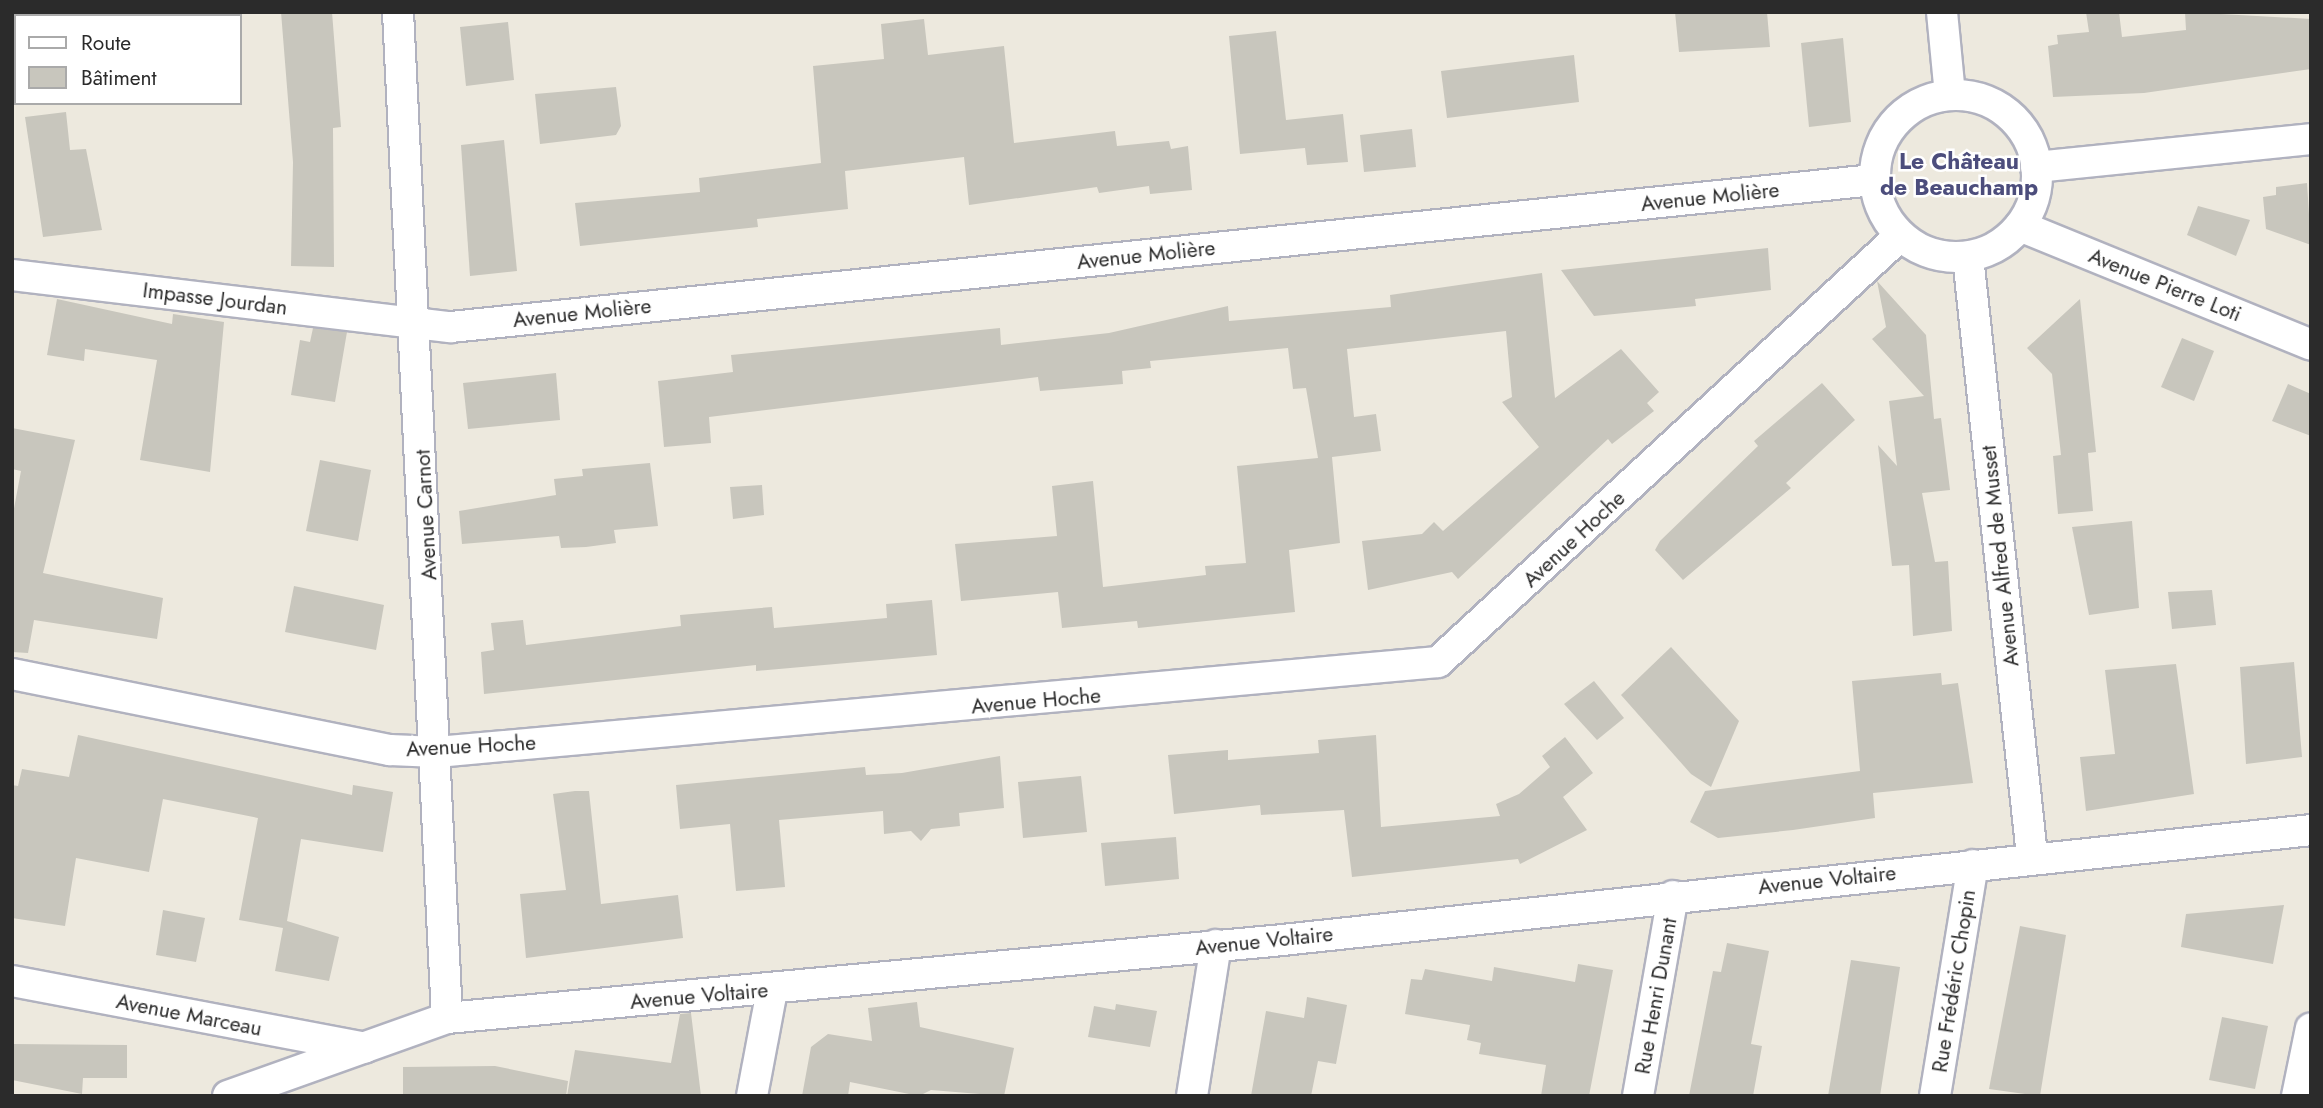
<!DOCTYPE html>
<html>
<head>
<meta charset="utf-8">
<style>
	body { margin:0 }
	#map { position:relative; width:2323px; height:1108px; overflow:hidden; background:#ede9de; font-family:Jost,sans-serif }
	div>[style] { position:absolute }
	.building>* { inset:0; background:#c8c6bd }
	.roads { filter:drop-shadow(2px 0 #b1b2bf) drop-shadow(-2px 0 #b1b2bf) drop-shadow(0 2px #b1b2bf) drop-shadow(0 -2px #b1b2bf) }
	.minor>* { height:30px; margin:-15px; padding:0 15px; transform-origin:15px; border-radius:15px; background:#fff }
	.minor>.ring { margin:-15px; padding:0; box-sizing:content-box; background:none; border:30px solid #fff; border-radius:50% }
	span { translate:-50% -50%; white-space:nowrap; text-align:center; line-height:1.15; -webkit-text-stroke:5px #fff; paint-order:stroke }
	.street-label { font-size:21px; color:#2b2b2b }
	.neighbourhood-label { font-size:23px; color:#4c4d7c; font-weight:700 }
	.frame { position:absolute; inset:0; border:14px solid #2b2b2b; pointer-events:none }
	.legend { position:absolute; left:14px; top:14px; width:228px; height:91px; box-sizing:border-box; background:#fff; border:2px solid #aaa; margin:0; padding:9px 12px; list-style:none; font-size:21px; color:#2b2b2b }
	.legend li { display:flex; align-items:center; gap:14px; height:35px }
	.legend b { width:35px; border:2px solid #aaa }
</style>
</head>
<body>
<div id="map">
	<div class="building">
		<div style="clip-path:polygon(281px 12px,332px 12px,341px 127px,333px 128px,334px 267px,291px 266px,293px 162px)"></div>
		<div style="clip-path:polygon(1675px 12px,1767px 12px,1770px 47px,1679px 52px)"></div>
		<div style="clip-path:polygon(2086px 12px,2119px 12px,2122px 37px,2186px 30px,2185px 12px,2311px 19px,2311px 69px,2144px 93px,2053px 97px,2048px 46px,2058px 44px,2057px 35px,2089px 32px)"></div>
		<div style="clip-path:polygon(924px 19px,928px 55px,1004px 46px,1014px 143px,1115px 131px,1117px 146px,1169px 141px,1171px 149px,1188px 146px,1192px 190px,1150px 194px,1149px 186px,1099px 193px,1097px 187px,969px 205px,964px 157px,845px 171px,848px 209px,757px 219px,758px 227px,580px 246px,575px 203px,700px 192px,699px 178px,821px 163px,813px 66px,884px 59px,881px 24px)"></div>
		<div style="clip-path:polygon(508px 22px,514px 80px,466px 86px,460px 27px)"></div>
		<div style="clip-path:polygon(1276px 31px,1286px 120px,1343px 114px,1348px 162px,1307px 165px,1305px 148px,1240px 154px,1229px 36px)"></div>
		<div style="clip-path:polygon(1843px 38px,1851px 122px,1809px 127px,1801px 43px)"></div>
		<div style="clip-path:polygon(1574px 55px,1579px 102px,1447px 118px,1441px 71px)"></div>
		<div style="clip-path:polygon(616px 87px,621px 126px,616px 135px,540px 144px,535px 94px)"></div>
		<div style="clip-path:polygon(66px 112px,70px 150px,86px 149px,102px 230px,43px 237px,25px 117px)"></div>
		<div style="clip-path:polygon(1412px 129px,1416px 167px,1364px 172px,1360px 135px)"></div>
		<div style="clip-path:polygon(504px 140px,517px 271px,470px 276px,461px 145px)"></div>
		<div style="clip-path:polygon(2307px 183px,2311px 245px,2266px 229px,2263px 197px,2276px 195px,2276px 187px)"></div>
		<div style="clip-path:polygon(2198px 206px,2250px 220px,2236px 256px,2187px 235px)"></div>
		<div style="clip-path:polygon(1768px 248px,1771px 290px,1695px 299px,1696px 306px,1594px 316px,1561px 270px)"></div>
		<div style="clip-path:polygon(1542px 273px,1555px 398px,1621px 349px,1659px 392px,1647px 403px,1654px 411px,1612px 444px,1608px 439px,1458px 579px,1452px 572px,1368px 590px,1362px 541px,1422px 534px,1434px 522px,1443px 531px,1539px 447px,1502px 402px,1512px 397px,1506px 331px,1347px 349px,1354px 417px,1376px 414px,1381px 451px,1332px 457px,1340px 543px,1289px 550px,1295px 612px,1138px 628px,1137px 621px,1062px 628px,1058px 592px,961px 601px,955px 544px,1057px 536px,1052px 486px,1093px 481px,1103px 587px,1206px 575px,1205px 566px,1246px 563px,1237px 466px,1318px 458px,1306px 388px,1293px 389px,1288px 348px,1150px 361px,1151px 368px,1122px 371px,1123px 384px,1040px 391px,1038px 377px,709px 417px,711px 443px,664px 447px,658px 381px,733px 372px,731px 355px,1000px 328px,1001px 345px,1109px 333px,1228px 306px,1229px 321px,1391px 307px,1390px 295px)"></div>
		<div style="clip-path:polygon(1877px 281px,1926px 335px,1934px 419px,1941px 418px,1950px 490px,1922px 493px,1935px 562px,1948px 561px,1952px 631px,1913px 636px,1909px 565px,1892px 566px,1878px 445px,1897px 466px,1889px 401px,1924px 396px,1872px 339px,1886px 327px)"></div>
		<div style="clip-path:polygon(57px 299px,172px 324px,173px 314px,224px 322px,210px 472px,140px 460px,157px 360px,85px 349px,84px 361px,47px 355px)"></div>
		<div style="clip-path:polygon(2080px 299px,2096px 452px,2088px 453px,2093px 511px,2058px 514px,2053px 456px,2061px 455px,2052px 374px,2027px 348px)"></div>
		<div style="clip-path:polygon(313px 328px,347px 332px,335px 402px,291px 395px,300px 340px,310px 342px)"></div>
		<div style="clip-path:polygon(2182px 338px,2214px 351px,2194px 401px,2161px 387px)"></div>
		<div style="clip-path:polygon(556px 373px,560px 420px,468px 429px,463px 383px)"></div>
		<div style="clip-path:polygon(1822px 383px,1855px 420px,1786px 483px,1791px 488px,1683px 580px,1655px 550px,1660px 541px,1758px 446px,1754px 441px)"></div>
		<div style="clip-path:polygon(2288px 384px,2311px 394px,2311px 436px,2272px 421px)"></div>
		<div style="clip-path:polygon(12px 428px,75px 440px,43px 573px,163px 598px,157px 639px,34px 620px,28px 653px,12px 652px,12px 519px,21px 471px,12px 469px)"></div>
		<div style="clip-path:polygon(320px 460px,371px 470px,358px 541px,306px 531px)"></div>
		<div style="clip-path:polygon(650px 463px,658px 526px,614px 530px,616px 543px,586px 547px,561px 548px,559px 536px,462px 544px,459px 511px,556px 495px,554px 479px,583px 476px,582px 469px)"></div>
		<div style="clip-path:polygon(762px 485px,764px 515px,733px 519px,730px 487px)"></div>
		<div style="clip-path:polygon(2132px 521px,2139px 608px,2089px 615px,2072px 527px)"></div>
		<div style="clip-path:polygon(294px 586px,384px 605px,376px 650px,285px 632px)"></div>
		<div style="clip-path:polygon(2212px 590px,2216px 625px,2172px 629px,2168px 592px)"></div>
		<div style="clip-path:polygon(932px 600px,937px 655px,756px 671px,756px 665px,484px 694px,481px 652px,494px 650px,491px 623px,523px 620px,526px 645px,681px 626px,680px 615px,772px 607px,774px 628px,887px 618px,886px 604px)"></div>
		<div style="clip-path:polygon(1671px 647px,1739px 721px,1711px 787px,1691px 774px,1621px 695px)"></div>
		<div style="clip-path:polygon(2294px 662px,2302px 757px,2246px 764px,2240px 667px)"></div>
		<div style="clip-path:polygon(2176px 664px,2194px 794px,2086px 811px,2080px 757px,2115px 754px,2105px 670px)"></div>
		<div style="clip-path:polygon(1941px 673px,1942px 685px,1958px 683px,1973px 783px,1873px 793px,1875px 818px,1793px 830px,1718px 838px,1690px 822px,1705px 791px,1860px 771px,1852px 681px)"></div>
		<div style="clip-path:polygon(1594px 681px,1624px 718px,1597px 740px,1564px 704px)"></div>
		<div style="clip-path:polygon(78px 735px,352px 795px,353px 785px,393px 792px,383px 852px,301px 839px,287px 921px,339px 937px,329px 981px,275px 971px,283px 928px,239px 920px,258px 818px,163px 799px,149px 872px,76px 858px,65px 926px,12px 918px,12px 785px,18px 786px,22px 769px,69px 777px)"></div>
		<div style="clip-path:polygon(1376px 735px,1381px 827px,1500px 816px,1496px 804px,1519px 794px,1550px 767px,1542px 756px,1565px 737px,1593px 773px,1563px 797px,1587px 830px,1520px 864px,1518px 859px,1352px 877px,1344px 810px,1261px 815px,1260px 805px,1174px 814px,1168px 755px,1228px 750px,1228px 760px,1319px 753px,1318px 740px)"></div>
		<div style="clip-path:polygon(1000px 756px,1004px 808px,959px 813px,960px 826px,931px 829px,921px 841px,911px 831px,884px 834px,883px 811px,779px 820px,785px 887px,736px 891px,730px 824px,680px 829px,676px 785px,865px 767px,866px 775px,902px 773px)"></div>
		<div style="clip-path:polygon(1081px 776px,1087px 832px,1023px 838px,1018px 782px)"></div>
		<div style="clip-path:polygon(575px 791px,589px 791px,601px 904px,678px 895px,683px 938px,526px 958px,520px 894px,566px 890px,553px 794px)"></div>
		<div style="clip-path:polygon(1176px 837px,1179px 879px,1105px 886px,1101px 843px)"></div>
		<div style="clip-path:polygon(2284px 905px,2273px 964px,2181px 947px,2186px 914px)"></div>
		<div style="clip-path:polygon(163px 910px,205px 918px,196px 962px,156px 955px)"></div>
		<div style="clip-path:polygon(2020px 926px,2066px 935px,2040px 1096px,1989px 1089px)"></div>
		<div style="clip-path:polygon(1727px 943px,1769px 951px,1751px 1044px,1762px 1046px,1753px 1096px,1689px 1096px,1713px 971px,1721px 972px)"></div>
		<div style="clip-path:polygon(1851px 960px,1900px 967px,1880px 1096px,1828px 1096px)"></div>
		<div style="clip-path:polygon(1578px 964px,1613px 970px,1589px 1096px,1541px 1096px,1546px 1065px,1479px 1054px,1481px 1043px,1467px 1040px,1470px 1025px,1405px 1014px,1411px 979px,1422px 980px,1425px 969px,1492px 981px,1494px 967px,1575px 982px)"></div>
		<div style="clip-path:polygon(1307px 997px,1347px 1005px,1336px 1064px,1318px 1061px,1311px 1096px,1251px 1096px,1266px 1011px,1304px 1018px)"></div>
		<div style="clip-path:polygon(917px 1002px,920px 1027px,1014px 1048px,1004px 1096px,931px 1090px,919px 1096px,850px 1082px,848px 1096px,802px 1096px,811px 1047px,828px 1034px,872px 1041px,868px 1008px)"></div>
		<div style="clip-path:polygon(1116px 1004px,1157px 1011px,1150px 1047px,1088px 1037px,1094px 1006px,1115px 1010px)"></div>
		<div style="clip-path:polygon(691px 1013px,701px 1096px,567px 1096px,575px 1050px,671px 1063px,680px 1014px)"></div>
		<div style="clip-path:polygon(2222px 1017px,2268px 1026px,2255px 1089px,2209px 1080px)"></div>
		<div style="clip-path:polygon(12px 1044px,127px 1045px,127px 1078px,83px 1078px,82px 1094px,12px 1080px)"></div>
		<div style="clip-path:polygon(495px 1066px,568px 1081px,566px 1096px,403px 1096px,403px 1067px)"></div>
	</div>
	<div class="roads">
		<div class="minor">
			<div style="left:398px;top:12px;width:1007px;rotate:87.21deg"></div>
			<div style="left:1942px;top:12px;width:83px;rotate:84.5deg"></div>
			<div class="ring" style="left:1875px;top:95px;width:132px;height:132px"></div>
			<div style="left:2036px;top:167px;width:276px;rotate:-5.8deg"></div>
			<div style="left:2020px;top:226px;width:314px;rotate:22.2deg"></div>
			<div style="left:1968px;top:257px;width:602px;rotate:83.9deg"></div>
			<div style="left:12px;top:275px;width:442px;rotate:6.8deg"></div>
			<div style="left:451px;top:327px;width:1431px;rotate:-5.9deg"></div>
			<div style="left:12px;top:674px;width:386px;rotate:11.4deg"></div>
			<div style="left:390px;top:750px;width:47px;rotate:2.4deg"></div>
			<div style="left:437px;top:752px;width:1005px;rotate:-5.14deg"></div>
			<div style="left:1438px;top:662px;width:628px;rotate:-42.68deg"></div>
			<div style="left:12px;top:981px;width:359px;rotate:10.7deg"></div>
			<div style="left:228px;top:1096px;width:232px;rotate:-19.6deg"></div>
			<div style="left:447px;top:1018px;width:830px;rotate:-5.33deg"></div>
			<div style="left:1273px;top:941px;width:1044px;rotate:-6.1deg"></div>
			<div style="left:752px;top:1096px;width:108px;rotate:-79.3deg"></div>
			<div style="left:1192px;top:1096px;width:153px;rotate:-81deg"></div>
			<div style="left:1638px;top:1096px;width:203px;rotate:-80.1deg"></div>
			<div style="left:1935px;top:1096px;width:234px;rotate:-80.7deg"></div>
			<div style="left:2297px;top:1096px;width:69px;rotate:-78.4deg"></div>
		</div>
	</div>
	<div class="street-label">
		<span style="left:1710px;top:197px;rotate:-6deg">Avenue Molière</span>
		<span style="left:1146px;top:255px;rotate:-6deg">Avenue Molière</span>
		<span style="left:2165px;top:285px;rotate:22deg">Avenue Pierre Loti</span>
		<span style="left:215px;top:299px;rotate:7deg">Impasse Jourdan</span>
		<span style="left:582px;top:313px;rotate:-6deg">Avenue Molière</span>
		<span style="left:426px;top:515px;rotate:-93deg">Avenue Carnot</span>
		<span style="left:1574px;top:539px;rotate:-43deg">Avenue Hoche</span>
		<span style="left:2000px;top:556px;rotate:-96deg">Avenue Alfred de Musset</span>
		<span style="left:1036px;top:701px;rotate:-5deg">Avenue Hoche</span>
		<span style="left:471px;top:746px;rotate:-3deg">Avenue Hoche</span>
		<span style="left:1827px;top:880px;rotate:-6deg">Avenue Voltaire</span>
		<span style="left:1264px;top:941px;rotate:-6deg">Avenue Voltaire</span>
		<span style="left:1954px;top:981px;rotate:-81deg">Rue Frédéric Chopin</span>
		<span style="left:699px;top:996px;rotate:-5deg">Avenue Voltaire</span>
		<span style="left:1656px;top:996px;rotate:-80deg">Rue Henri Dunant</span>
		<span style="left:189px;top:1015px;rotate:11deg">Avenue Marceau</span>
	</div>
	<div class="neighbourhood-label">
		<span style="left:1959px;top:174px">Le Château<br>de Beauchamp</span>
	</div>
	<div class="frame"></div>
	<ul class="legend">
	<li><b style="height:9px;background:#fff"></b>Route</li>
	<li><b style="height:19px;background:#c8c6bd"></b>Bâtiment</li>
	</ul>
</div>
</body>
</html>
